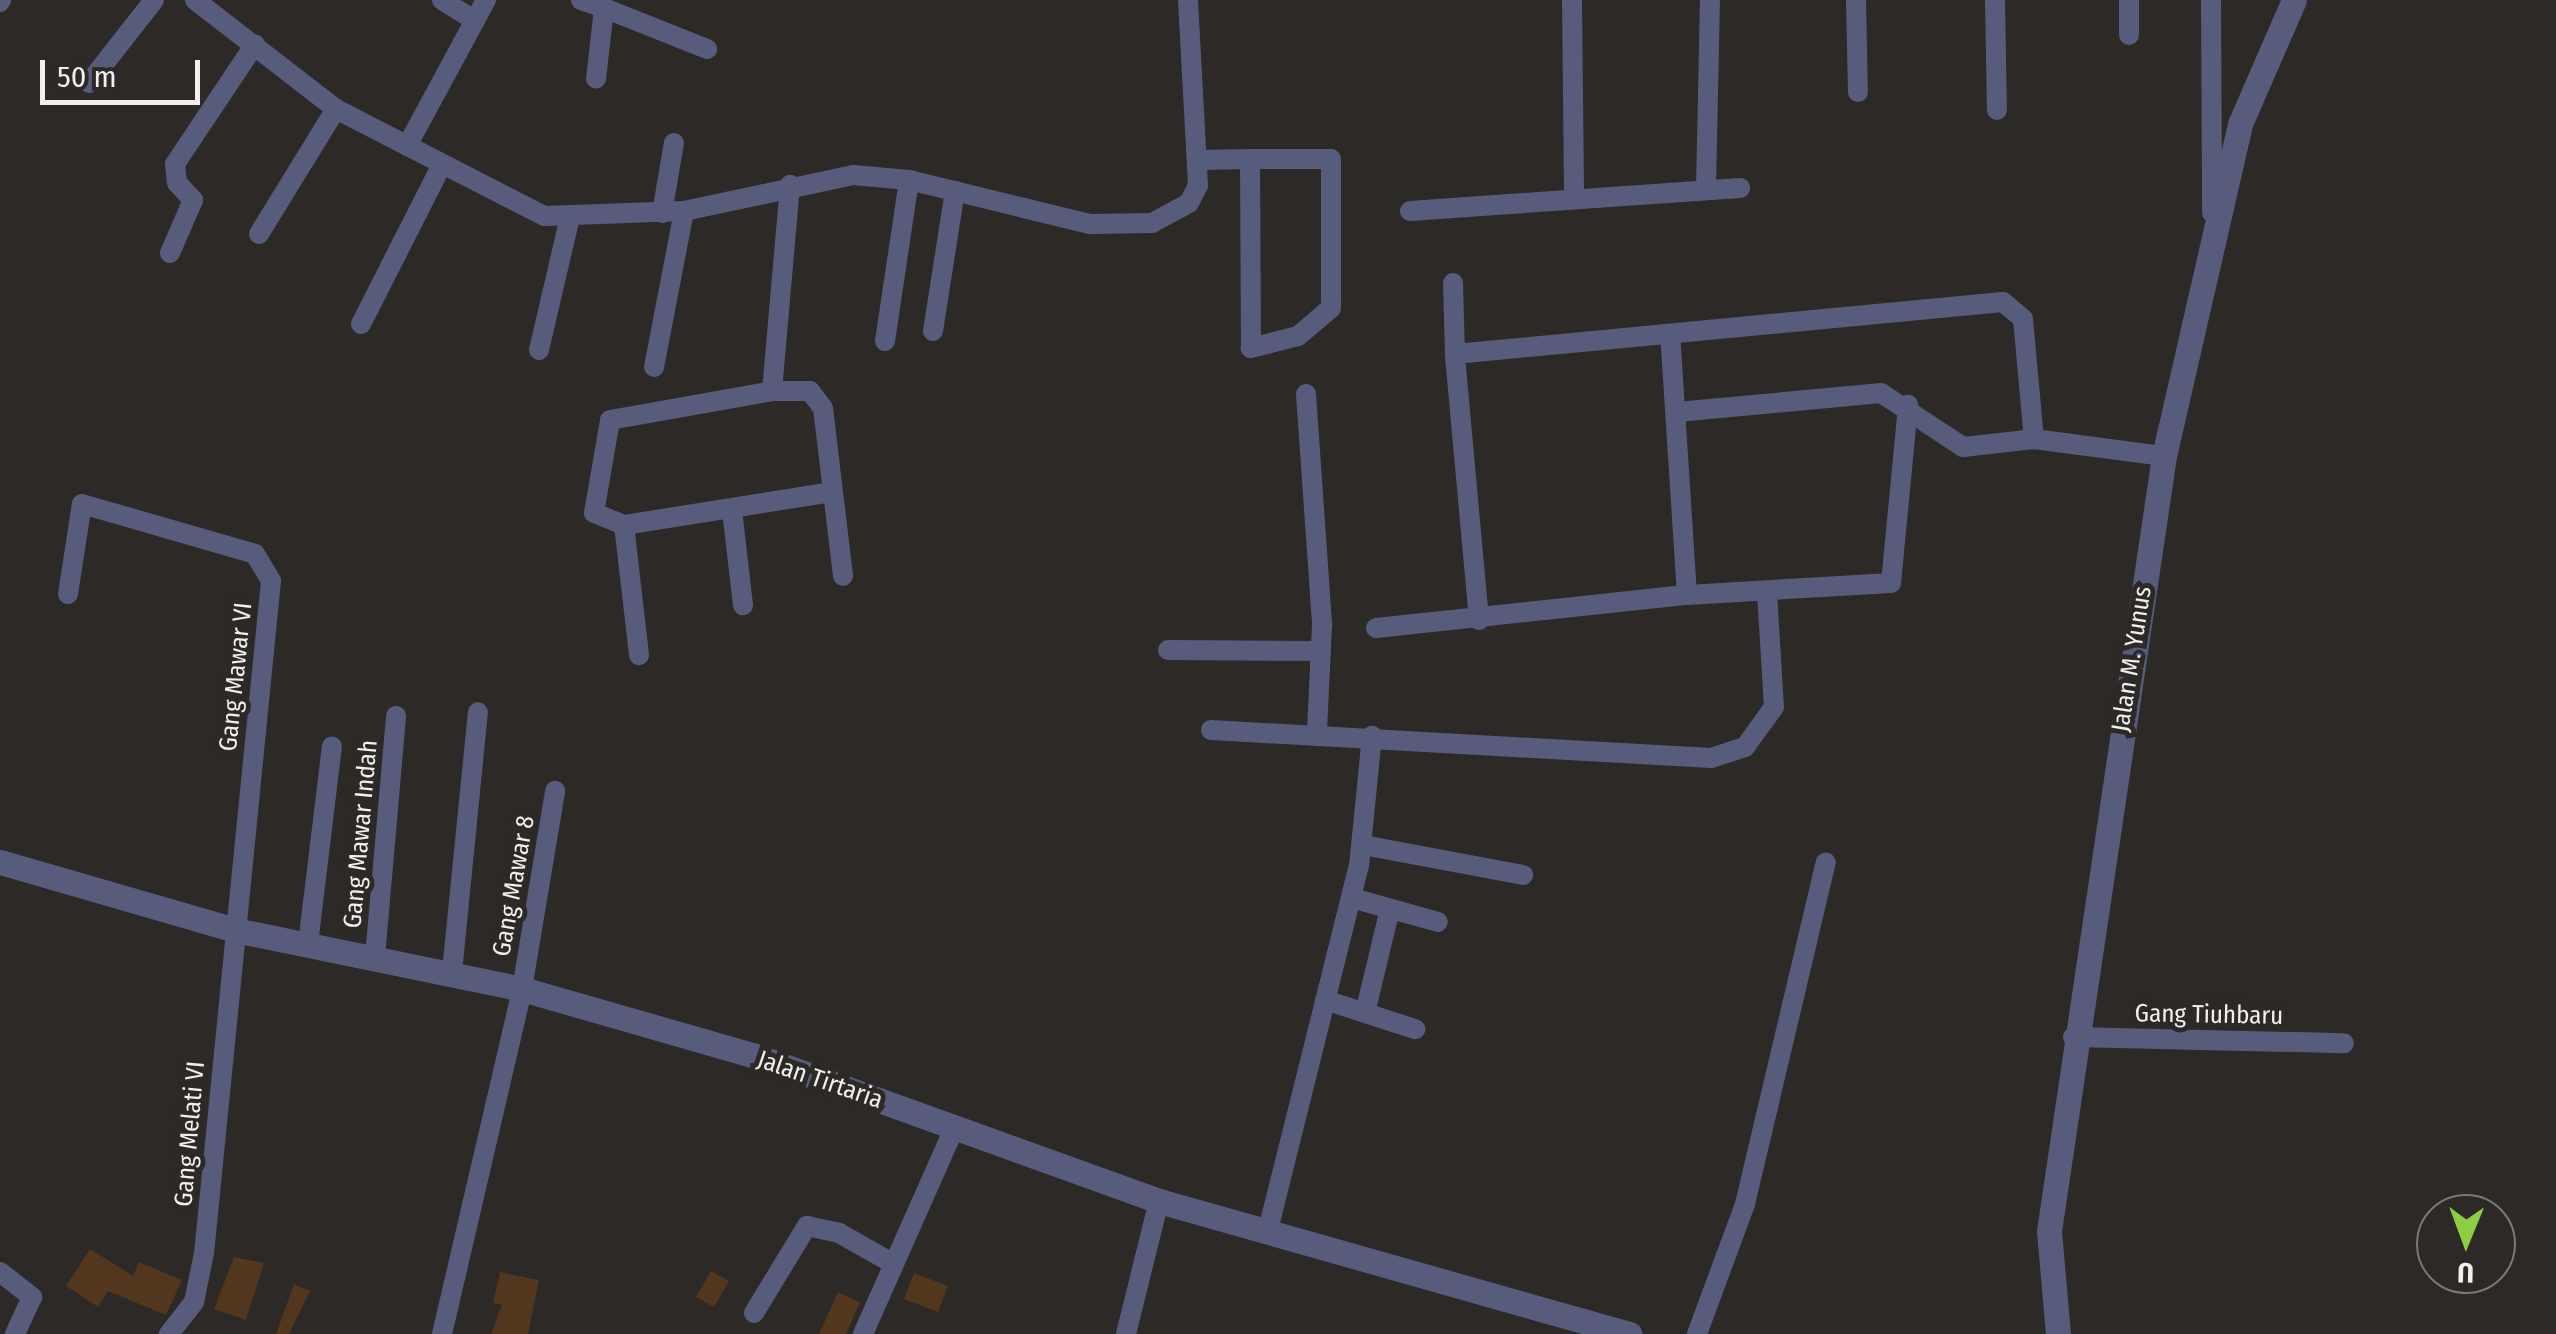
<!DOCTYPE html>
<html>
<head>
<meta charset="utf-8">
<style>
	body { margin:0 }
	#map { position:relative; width:2556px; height:1334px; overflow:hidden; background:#2c2927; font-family:"Fira Sans Condensed",sans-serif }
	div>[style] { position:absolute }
	.building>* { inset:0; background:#53361e }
	.minor>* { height:20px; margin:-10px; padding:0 10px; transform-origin:10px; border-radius:10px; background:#575c7d }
	.tertiary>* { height:25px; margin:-12.5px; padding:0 12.5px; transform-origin:12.5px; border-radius:12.5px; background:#575c7d }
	span { translate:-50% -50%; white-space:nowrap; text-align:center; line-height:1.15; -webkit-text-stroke:10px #2c2927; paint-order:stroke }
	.street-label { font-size:25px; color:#f2f0ef }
	.north { position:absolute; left:2416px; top:1194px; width:100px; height:100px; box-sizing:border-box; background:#2c2927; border:2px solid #7b7977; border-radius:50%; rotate:181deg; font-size:28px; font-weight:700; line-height:40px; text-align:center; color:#f2f0ef }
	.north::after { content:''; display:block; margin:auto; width:35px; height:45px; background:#8ece43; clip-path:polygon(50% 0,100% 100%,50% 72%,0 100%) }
	.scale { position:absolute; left:40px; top:60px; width:160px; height:45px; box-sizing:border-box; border:5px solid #f2f0ef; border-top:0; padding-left:12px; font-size:30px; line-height:35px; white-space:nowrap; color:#f2f0ef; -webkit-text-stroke:8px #2c2927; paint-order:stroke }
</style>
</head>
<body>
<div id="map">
	<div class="building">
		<div style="clip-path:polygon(90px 1249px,133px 1276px,139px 1262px,182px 1280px,166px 1315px,108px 1291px,98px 1307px,66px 1286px)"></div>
		<div style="clip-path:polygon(234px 1257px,264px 1263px,246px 1320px,214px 1309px)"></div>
		<div style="clip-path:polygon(711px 1271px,729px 1281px,714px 1307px,696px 1297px)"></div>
		<div style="clip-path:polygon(500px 1272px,539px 1280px,528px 1334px,491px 1334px,502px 1305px,493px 1303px)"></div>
		<div style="clip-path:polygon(914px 1273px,948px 1286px,938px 1312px,904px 1299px)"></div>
		<div style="clip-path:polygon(294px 1284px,310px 1291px,289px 1334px,276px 1334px)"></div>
		<div style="clip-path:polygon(838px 1292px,860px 1302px,846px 1334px,819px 1334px)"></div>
	</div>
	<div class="minor">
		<div style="left:195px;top:0;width:178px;rotate:37.7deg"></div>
		<div style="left:336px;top:109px;width:234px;rotate:27.2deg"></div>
		<div style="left:544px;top:216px;width:140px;rotate:-2deg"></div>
		<div style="left:684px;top:211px;width:173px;rotate:-12deg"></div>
		<div style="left:853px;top:175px;width:56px;rotate:5.1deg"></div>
		<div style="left:909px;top:180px;width:186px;rotate:13.7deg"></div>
		<div style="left:1090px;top:224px;width:62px;rotate:-0.9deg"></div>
		<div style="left:1152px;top:223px;width:42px;rotate:-28.4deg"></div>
		<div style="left:1189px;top:203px;width:20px;rotate:-63deg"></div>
		<div style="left:1198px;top:185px;width:185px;rotate:-93.1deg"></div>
		<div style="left:442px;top:0;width:39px;rotate:32deg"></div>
		<div style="left:581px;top:0;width:24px;rotate:19deg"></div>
		<div style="left:604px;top:8px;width:71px;rotate:96.4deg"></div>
		<div style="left:1572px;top:0;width:199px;rotate:89.4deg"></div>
		<div style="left:1856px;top:0;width:92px;rotate:88.8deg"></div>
		<div style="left:1995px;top:0;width:110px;rotate:89deg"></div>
		<div style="left:2211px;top:0;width:213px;rotate:89.7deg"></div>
		<div style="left:0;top:2px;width:2px;rotate:-63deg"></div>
		<div style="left:604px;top:8px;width:111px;rotate:21.7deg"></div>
		<div style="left:2129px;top:35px;width:35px;rotate:-90deg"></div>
		<div style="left:89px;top:83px;width:105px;rotate:-51.9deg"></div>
		<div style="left:407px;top:146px;width:166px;rotate:-61.6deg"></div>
		<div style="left:1201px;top:160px;width:49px;rotate:-1.2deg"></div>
		<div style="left:1250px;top:159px;width:81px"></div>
		<div style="left:1331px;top:159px;width:149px;rotate:90deg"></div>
		<div style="left:1331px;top:308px;width:43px;rotate:139.7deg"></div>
		<div style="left:1298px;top:336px;width:49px;rotate:165.7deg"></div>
		<div style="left:1251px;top:348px;width:189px;rotate:-90.3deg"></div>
		<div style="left:1706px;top:190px;width:190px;rotate:-88.8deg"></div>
		<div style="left:1410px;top:211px;width:331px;rotate:-4deg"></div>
		<div style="left:662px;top:213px;width:71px;rotate:-80.3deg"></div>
		<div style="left:259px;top:234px;width:147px;rotate:-58.4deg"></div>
		<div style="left:170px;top:253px;width:58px;rotate:-66.5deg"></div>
		<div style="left:193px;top:200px;width:23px;rotate:-133deg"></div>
		<div style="left:177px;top:183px;width:19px;rotate:-96deg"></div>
		<div style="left:175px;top:164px;width:144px;rotate:-56.3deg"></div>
		<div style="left:1453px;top:283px;width:71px;rotate:88.4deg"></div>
		<div style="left:361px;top:324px;width:177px;rotate:-63.1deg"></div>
		<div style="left:933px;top:331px;width:142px;rotate:-81.1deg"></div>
		<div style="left:885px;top:341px;width:163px;rotate:-81.5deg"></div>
		<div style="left:539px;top:350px;width:132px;rotate:-76.9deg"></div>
		<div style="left:654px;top:367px;width:159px;rotate:-79.1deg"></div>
		<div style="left:772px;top:391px;width:207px;rotate:-85deg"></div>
		<div style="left:1306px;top:394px;width:232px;rotate:86deg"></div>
		<div style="left:1322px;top:625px;width:108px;rotate:92.7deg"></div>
		<div style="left:1677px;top:412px;width:205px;rotate:-5.3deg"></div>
		<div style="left:1881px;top:393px;width:98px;rotate:33.4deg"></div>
		<div style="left:1963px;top:447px;width:71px;rotate:-6.4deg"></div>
		<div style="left:2034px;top:439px;width:131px;rotate:7.5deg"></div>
		<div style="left:832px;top:492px;width:211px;rotate:171deg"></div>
		<div style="left:624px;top:525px;width:32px;rotate:-158deg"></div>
		<div style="left:594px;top:513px;width:94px;rotate:-80.2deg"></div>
		<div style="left:610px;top:420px;width:165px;rotate:-10.1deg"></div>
		<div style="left:772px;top:391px;width:38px"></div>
		<div style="left:810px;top:391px;width:21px;rotate:53deg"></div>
		<div style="left:823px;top:408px;width:169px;rotate:83.2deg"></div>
		<div style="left:732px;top:510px;width:96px;rotate:83.4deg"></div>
		<div style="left:624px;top:525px;width:131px;rotate:83.4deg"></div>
		<div style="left:68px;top:594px;width:91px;rotate:-81.2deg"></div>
		<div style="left:82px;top:504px;width:180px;rotate:16.1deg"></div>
		<div style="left:255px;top:554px;width:31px;rotate:59deg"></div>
		<div style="left:271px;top:581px;width:675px;rotate:95.69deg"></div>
		<div style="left:204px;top:1253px;width:50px;rotate:101.5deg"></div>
		<div style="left:194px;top:1302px;width:41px;rotate:128deg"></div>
		<div style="left:1687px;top:595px;width:204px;rotate:-3.4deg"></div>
		<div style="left:1891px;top:583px;width:179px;rotate:-84.5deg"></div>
		<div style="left:1479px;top:620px;width:267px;rotate:-95.2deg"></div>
		<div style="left:1455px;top:354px;width:550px;rotate:-5.42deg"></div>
		<div style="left:2003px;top:302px;width:26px;rotate:40deg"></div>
		<div style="left:2023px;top:319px;width:121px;rotate:84.8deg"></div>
		<div style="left:1376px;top:628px;width:313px;rotate:-6.1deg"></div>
		<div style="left:1687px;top:595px;width:261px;rotate:-93.7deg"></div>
		<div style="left:1168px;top:650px;width:153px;rotate:0.4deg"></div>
		<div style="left:1211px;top:730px;width:501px;rotate:3.21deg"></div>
		<div style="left:1711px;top:758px;width:36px;rotate:-18deg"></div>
		<div style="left:1745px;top:747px;width:49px;rotate:-54.1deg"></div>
		<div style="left:1774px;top:707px;width:115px;rotate:-93.5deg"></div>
		<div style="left:1363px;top:845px;width:163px;rotate:10.6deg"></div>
		<div style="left:1352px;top:898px;width:89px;rotate:15.6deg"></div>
		<div style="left:308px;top:944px;width:199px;rotate:-83.1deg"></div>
		<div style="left:375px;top:957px;width:242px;rotate:-85deg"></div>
		<div style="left:452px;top:972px;width:261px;rotate:-84.3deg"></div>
		<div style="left:1325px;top:1000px;width:95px;rotate:17.9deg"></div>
		<div style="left:1365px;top:1013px;width:107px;rotate:-76.5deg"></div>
		<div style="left:2073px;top:1037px;width:271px;rotate:1.3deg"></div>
		<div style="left:1267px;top:1234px;width:379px;rotate:-76deg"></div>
		<div style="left:1359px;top:866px;width:131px;rotate:-84.3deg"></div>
		<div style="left:0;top:1272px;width:41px;rotate:38deg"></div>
		<div style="left:32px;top:1297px;width:41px;rotate:114.7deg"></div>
		<div style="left:754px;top:1313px;width:102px;rotate:-58.7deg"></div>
		<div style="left:807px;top:1226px;width:33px;rotate:12deg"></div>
		<div style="left:839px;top:1233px;width:61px;rotate:29.5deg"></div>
		<div style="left:442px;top:1334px;width:354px;rotate:-76.9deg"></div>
		<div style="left:522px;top:989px;width:201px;rotate:-80.5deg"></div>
		<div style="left:863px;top:1334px;width:224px;rotate:-66.1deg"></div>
		<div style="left:1126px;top:1334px;width:137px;rotate:-76.1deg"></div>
		<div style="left:1697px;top:1334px;width:139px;rotate:-69.7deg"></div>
		<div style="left:1745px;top:1204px;width:351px;rotate:-76.7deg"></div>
	</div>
	<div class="tertiary">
		<div style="left:0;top:862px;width:245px;rotate:16.1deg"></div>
		<div style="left:235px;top:930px;width:293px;rotate:11.6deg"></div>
		<div style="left:522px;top:989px;width:250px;rotate:16deg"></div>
		<div style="left:762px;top:1058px;width:422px;rotate:19.8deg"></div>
		<div style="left:1159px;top:1201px;width:489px;rotate:15.8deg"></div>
		<div style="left:2058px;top:1334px;width:103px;rotate:-95deg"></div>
		<div style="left:2049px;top:1231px;width:783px;rotate:-81.56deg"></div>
		<div style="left:2164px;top:456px;width:341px;rotate:-77.1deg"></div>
		<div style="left:2240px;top:124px;width:135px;rotate:-66.5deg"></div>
	</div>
	<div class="street-label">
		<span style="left:2132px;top:659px;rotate:-81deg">Jalan M. Yunus</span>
		<span style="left:236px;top:677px;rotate:-84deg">Gang Mawar VI</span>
		<span style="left:361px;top:834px;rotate:-85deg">Gang Mawar Indah</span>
		<span style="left:514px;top:886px;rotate:-80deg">Gang Mawar 8</span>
		<span style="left:2209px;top:1015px;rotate:1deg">Gang Tiuhbaru</span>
		<span style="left:820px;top:1080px;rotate:19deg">Jalan Tirtaria</span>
		<span style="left:190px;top:1134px;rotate:-85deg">Gang Melati VI</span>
	</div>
	<div class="north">U</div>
	<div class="scale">50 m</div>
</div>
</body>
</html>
